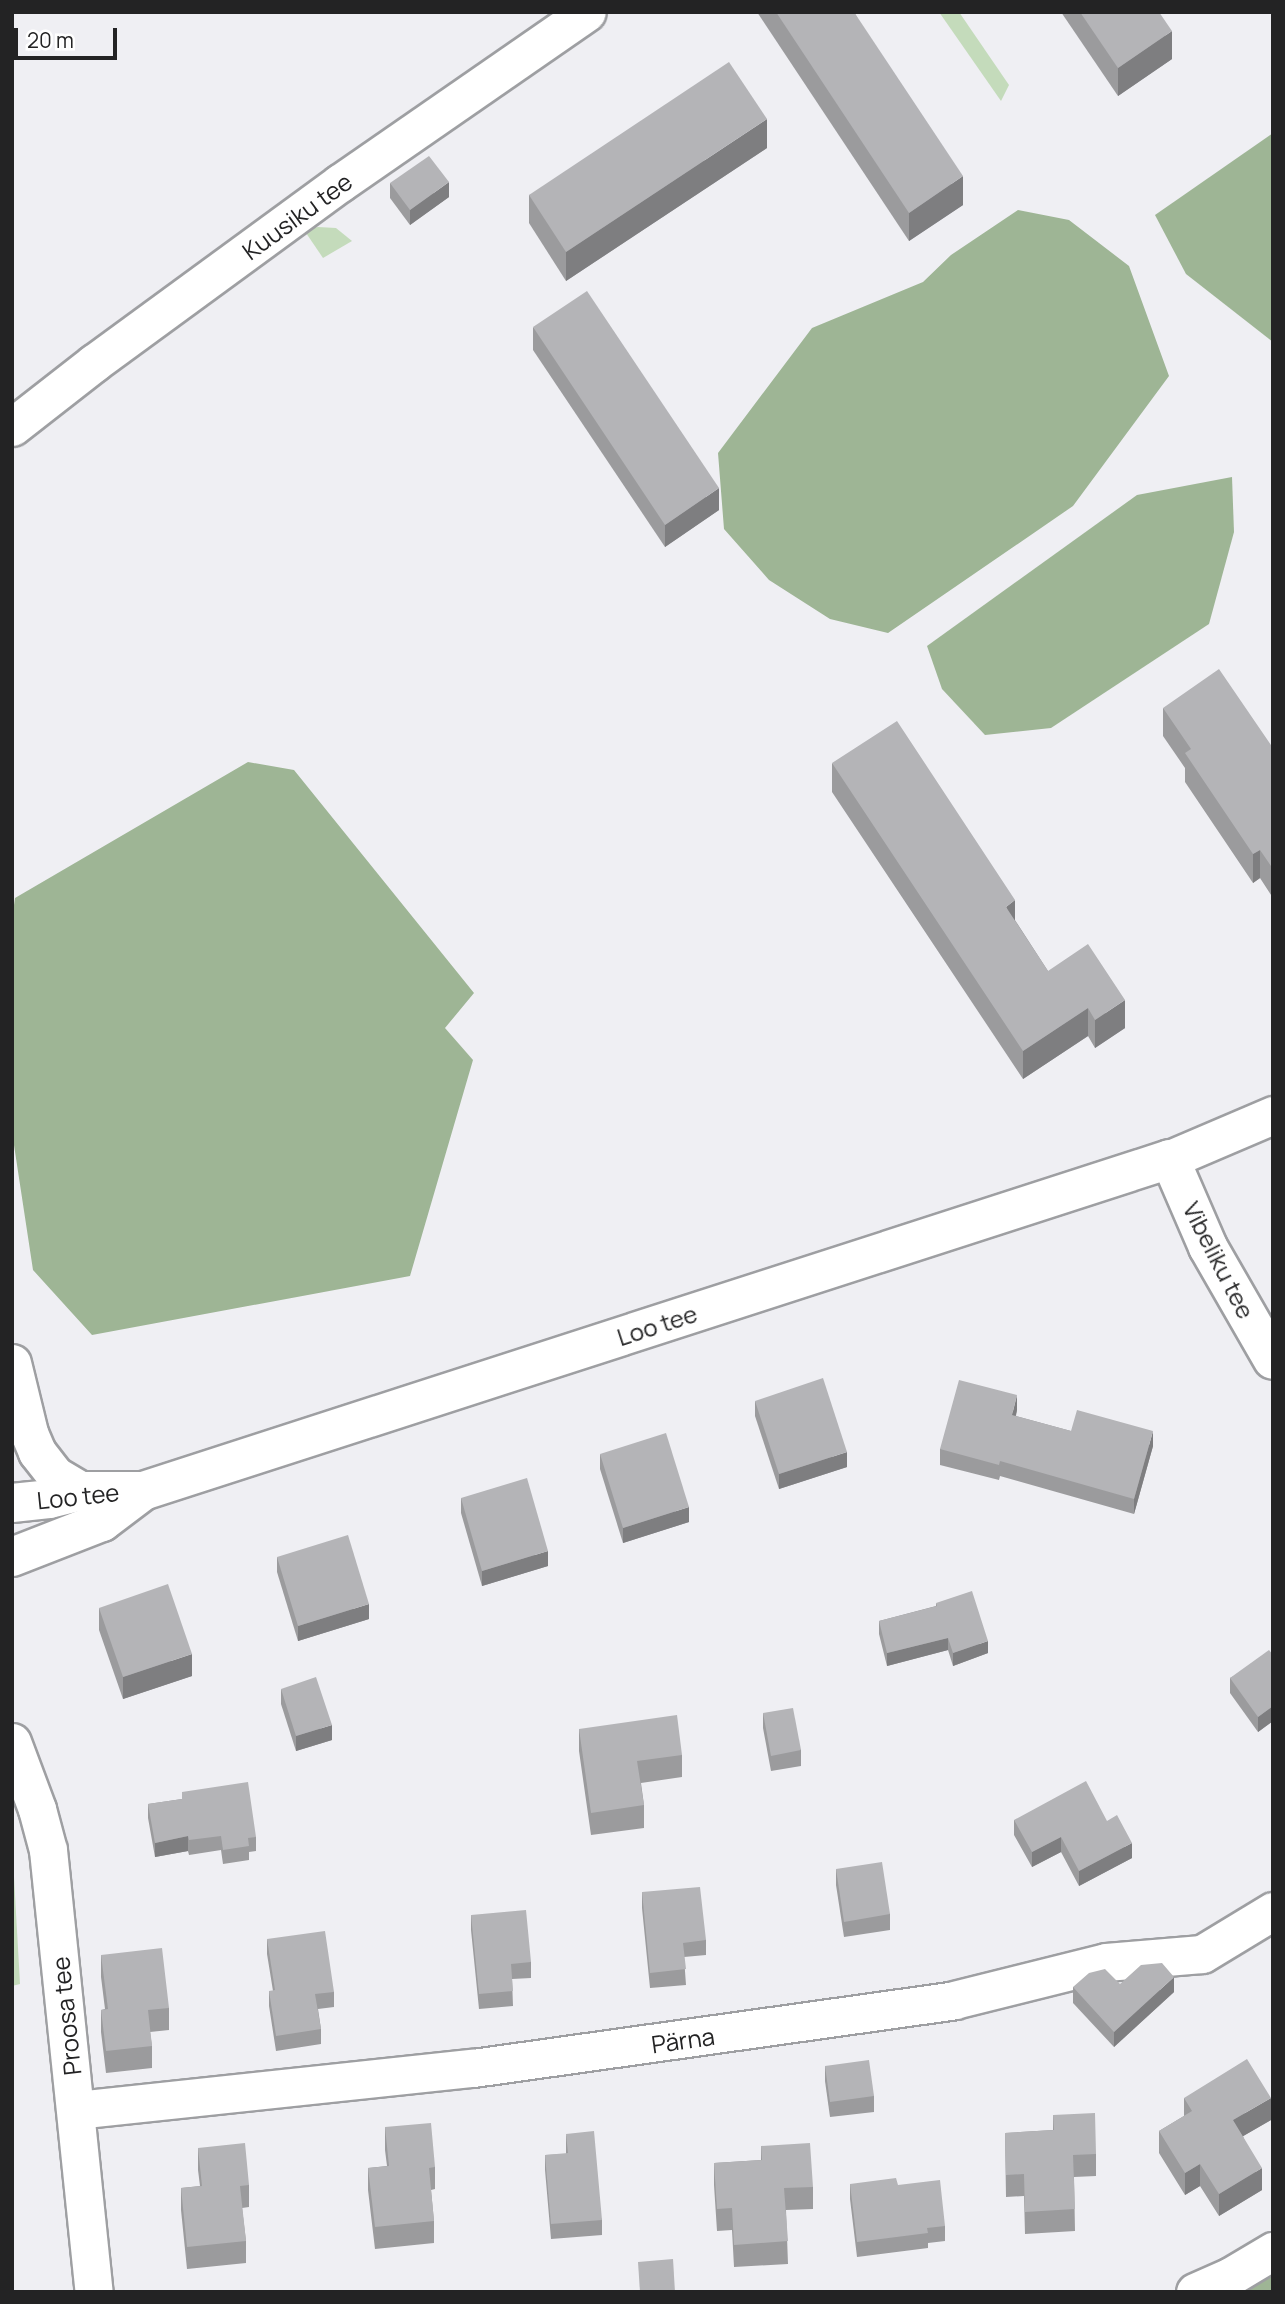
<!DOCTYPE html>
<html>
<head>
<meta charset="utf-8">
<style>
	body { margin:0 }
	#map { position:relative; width:1285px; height:2304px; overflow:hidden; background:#efeff3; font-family:Manrope,sans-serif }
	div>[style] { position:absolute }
	.green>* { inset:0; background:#c4dbbb }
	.forest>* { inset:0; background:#9eb595 }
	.roads { filter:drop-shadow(2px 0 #9e9fa2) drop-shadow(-2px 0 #9e9fa2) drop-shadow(0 2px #9e9fa2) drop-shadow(0 -2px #9e9fa2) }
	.minor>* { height:37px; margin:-18.5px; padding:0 18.5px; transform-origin:18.5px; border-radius:18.5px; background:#fff }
	.tertiary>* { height:38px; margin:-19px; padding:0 19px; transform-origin:19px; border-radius:19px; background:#fff }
	.wall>* { inset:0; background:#9b9b9d }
	.shaded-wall>* { inset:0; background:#7e7e80 }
	.building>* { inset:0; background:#b4b4b7 }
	span { translate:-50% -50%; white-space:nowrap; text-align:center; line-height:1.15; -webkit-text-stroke:5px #fff; paint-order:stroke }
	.street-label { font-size:24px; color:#232324 }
	.frame { position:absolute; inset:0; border:14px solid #232324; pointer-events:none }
	.scale { position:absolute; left:14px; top:28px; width:103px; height:32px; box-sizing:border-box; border:4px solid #232324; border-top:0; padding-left:9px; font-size:21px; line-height:24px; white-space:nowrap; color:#232324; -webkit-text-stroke:5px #fff; paint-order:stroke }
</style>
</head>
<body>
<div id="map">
	<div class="green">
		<div style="clip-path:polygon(939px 12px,959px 12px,1009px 85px,1001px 101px)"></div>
		<div style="clip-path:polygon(318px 227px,336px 228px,352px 241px,323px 258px,304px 230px)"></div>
		<div style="clip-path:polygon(12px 1841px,20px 1984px,12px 1986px)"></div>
	</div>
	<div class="forest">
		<div style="clip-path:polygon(1273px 133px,1273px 342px,1186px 274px,1155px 215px)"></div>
		<div style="clip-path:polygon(1018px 210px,1069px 220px,1129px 266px,1169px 376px,1073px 506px,888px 633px,830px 619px,769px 580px,724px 529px,718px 453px,812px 328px,923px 282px,951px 255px)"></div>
		<div style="clip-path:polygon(1232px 477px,1234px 532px,1209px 624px,1051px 728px,985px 735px,942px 689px,927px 646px,1137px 495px)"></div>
		<div style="clip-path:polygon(248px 762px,294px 770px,474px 993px,445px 1028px,473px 1060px,410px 1276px,92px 1335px,33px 1270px,12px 1132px,12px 919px,15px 898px)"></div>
		<div style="clip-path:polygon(1273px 2264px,1273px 2292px,1221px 2292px)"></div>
	</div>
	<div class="roads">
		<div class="minor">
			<div style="left:12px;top:427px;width:104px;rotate:-38deg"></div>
			<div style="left:94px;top:363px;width:305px;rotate:-36.2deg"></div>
			<div style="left:340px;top:183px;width:300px;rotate:-34.7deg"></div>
			<div style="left:1170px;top:1159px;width:112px;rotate:-23.1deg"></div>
			<div style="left:12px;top:1363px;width:72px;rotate:76.3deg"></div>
			<div style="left:29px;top:1433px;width:21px;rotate:67deg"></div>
			<div style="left:37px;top:1452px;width:29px;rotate:52deg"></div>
			<div style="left:55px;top:1475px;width:31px;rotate:31deg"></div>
			<div style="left:12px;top:1742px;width:72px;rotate:69.5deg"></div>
			<div style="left:37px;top:1809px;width:42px;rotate:75deg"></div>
			<div style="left:48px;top:1850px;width:444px;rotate:84.1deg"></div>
			<div style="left:77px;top:2110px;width:398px;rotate:-6.1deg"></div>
			<div style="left:473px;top:2068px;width:486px;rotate:-8deg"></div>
			<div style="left:954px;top:2000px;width:157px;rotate:-14deg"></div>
			<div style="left:1106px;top:1962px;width:96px;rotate:-4.8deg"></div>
			<div style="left:1202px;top:1954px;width:83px;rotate:-31.2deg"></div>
			<div style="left:1195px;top:2292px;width:39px;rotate:-24deg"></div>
			<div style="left:1231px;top:2276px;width:49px;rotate:-30.8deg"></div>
		</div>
		<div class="tertiary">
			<div style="left:12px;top:1503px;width:37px;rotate:-6deg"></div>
			<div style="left:49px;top:1499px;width:34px;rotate:-14deg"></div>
			<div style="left:82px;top:1491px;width:61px"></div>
			<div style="left:12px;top:1557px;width:97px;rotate:-21.3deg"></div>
			<div style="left:102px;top:1522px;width:51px;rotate:-37.1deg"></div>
			<div style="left:143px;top:1491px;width:1079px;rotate:-17.91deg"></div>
			<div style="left:1170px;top:1159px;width:96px;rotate:66.6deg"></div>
			<div style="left:1208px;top:1247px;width:130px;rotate:60.1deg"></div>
		</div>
	</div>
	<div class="wall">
		<div style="clip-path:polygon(757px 12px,854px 12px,963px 205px,909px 241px)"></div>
		<div style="clip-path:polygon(1061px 12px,1159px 12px,1172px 59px,1118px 96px)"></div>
		<div style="clip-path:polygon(767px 148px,566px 281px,529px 223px,529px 195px)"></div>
		<div style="clip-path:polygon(390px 183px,449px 197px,410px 225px,390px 198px)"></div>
		<div style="clip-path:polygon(533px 327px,719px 510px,665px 547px,533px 350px)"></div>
		<div style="clip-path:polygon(1163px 708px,1273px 748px,1273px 898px,1260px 878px,1253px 883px,1185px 782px,1185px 768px,1163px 736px)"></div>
		<div style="clip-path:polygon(832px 763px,1015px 920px,1048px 971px,1125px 1028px,1095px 1048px,1088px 1036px,1023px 1079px,832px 792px)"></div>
		<div style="clip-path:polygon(755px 1401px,847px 1467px,779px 1489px,755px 1416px)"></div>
		<div style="clip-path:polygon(1017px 1410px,1016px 1416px,1071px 1431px,1153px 1446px,1134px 1514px,1000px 1476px,999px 1480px,940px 1465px,940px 1449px)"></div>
		<div style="clip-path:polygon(600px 1454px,689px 1522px,623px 1543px,600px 1469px)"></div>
		<div style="clip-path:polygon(461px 1498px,548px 1566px,482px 1586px,461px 1513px)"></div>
		<div style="clip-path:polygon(277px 1557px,369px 1619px,298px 1641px,277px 1572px)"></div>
		<div style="clip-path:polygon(936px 1603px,988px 1653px,953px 1666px,948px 1650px,887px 1666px,879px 1634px,879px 1621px,936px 1606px)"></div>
		<div style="clip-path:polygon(99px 1608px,192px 1676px,123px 1699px,99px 1630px)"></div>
		<div style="clip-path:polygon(1273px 1655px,1273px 1721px,1258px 1732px,1230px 1693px,1230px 1678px)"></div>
		<div style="clip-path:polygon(281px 1689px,332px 1740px,296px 1751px,281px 1704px)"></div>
		<div style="clip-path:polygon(763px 1713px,801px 1750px,801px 1766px,771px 1771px,763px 1728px)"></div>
		<div style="clip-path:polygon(579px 1729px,682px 1755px,682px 1777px,641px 1783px,644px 1805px,644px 1828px,591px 1835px,579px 1751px)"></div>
		<div style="clip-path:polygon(182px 1792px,256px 1837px,256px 1851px,249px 1852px,249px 1860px,223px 1864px,221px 1850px,189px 1855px,188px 1851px,155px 1857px,148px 1818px,148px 1804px,182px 1799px)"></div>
		<div style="clip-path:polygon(1014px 1820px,1107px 1821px,1132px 1858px,1079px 1886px,1061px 1852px,1032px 1867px,1014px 1835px)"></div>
		<div style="clip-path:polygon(836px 1869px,890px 1914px,890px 1930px,844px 1937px,836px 1885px)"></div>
		<div style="clip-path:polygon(642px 1892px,706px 1940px,706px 1955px,684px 1957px,686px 1985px,650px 1988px,642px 1908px)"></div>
		<div style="clip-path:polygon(471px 1915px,531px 1962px,531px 1978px,512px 1979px,513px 2006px,479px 2009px,471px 1930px)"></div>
		<div style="clip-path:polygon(267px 1939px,334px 1992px,334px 2007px,318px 2009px,321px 2029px,321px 2044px,276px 2051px,269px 2006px,269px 1991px,273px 1991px,267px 1954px)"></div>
		<div style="clip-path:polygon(101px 1955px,169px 2008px,169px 2030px,150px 2032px,152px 2046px,152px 2068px,106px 2073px,101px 2032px,101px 2010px,105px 2009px,101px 1977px)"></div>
		<div style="clip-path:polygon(1120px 1984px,1174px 1992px,1114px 2047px,1073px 2003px,1073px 1987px)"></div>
		<div style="clip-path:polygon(825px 2066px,874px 2096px,874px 2112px,830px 2117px,825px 2081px)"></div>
		<div style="clip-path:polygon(1184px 2098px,1271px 2120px,1243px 2136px,1262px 2190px,1219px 2216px,1200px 2186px,1185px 2195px,1159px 2153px,1159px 2131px,1184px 2116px)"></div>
		<div style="clip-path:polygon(1053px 2115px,1096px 2154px,1096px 2176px,1074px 2177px,1075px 2231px,1025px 2234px,1024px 2196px,1006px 2197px,1005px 2133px,1053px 2130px)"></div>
		<div style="clip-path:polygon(385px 2127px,435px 2167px,435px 2189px,431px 2190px,434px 2221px,434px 2243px,375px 2249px,368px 2190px,368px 2168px,387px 2166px,385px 2150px)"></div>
		<div style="clip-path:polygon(566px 2134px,602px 2220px,602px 2235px,551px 2239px,545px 2170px,545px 2155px,566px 2154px)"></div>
		<div style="clip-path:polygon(761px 2146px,813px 2187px,813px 2209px,786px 2210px,788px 2264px,734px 2267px,732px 2230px,717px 2231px,714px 2185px,714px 2163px,761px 2160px)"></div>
		<div style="clip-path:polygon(198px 2148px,249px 2185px,249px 2207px,242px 2208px,246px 2241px,246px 2263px,187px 2269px,181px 2210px,181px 2188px,200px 2186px,198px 2170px)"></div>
		<div style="clip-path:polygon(850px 2184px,898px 2185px,945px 2226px,945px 2241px,928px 2243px,928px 2248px,857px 2257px,850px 2199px)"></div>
	</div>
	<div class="shaded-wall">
		<div style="clip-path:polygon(1172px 31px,1172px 59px,1118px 96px,1118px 68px)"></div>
		<div style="clip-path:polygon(767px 119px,767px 148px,566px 281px,566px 252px)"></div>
		<div style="clip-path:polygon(963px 176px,963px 205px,909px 241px,909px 213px)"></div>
		<div style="clip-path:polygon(449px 182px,449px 197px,410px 225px,410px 210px)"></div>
		<div style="clip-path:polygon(719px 488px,719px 510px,665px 547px,665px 525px)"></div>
		<div style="clip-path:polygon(1260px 850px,1260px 878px,1253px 883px,1253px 854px)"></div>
		<div style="clip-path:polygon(1015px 900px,1015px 929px,1006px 907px)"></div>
		<div style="clip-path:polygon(1125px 1000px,1125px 1028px,1095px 1048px,1095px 1020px)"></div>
		<div style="clip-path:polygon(1088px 1008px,1088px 1036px,1023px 1079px,1023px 1051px)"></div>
		<div style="clip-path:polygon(1017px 1395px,1017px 1410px,1012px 1430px,1012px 1415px)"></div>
		<div style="clip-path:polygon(1153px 1431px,1153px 1446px,1134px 1514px,1134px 1499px)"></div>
		<div style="clip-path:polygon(847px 1452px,847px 1467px,779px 1489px,779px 1474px)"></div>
		<div style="clip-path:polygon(689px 1507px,689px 1522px,623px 1543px,623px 1528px)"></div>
		<div style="clip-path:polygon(548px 1551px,548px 1566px,482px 1586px,482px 1571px)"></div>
		<div style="clip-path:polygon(369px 1604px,369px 1619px,298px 1641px,298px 1626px)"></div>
		<div style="clip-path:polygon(948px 1638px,948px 1650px,887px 1666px,887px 1653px)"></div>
		<div style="clip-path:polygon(988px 1641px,988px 1653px,953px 1666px,953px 1653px)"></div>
		<div style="clip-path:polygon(192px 1654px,192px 1676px,123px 1699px,123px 1677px)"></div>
		<div style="clip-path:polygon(1273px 1706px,1273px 1721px,1258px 1732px,1258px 1717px)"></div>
		<div style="clip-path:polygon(332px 1725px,332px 1740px,296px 1751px,296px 1736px)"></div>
		<div style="clip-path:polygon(188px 1836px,188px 1851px,155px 1857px,155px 1843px)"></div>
		<div style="clip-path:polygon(1061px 1837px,1061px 1852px,1032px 1867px,1032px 1852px)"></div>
		<div style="clip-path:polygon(1132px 1843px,1132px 1858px,1079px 1886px,1079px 1871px)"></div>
		<div style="clip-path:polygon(1174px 1977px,1174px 1992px,1114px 2047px,1114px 2032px)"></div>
		<div style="clip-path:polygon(1271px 2098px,1271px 2120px,1233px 2142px,1233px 2120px)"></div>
		<div style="clip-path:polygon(1200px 2164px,1200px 2186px,1185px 2195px,1185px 2173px)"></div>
		<div style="clip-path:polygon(1262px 2168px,1262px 2190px,1219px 2216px,1219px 2194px)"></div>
	</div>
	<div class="building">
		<div style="clip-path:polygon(776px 12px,854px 12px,963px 176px,909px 213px)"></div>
		<div style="clip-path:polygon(1080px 12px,1159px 12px,1172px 31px,1118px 68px)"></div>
		<div style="clip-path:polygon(729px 62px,767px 119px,566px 252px,529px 195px)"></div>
		<div style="clip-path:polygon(429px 156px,449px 182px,410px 210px,390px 183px)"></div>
		<div style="clip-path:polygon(587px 291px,719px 488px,665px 525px,533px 327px)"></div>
		<div style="clip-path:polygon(1219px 669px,1273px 748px,1273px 869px,1260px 850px,1253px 854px,1185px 753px,1191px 749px,1163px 708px)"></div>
		<div style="clip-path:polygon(897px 721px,1015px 900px,1006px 907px,1048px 971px,1088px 944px,1125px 1000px,1095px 1020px,1088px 1008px,1023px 1051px,832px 763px)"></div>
		<div style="clip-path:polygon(823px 1378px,847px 1452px,779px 1474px,755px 1401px)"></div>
		<div style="clip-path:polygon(959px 1380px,1017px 1395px,1012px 1415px,1071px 1431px,1077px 1410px,1153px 1431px,1134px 1499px,1000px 1461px,999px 1465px,940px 1449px)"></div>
		<div style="clip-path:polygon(666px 1433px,689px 1507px,623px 1528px,600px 1454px)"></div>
		<div style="clip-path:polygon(527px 1478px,548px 1551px,482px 1571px,461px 1498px)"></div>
		<div style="clip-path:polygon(348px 1535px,369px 1604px,298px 1626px,277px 1557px)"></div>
		<div style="clip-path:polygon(168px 1584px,192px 1654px,123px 1677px,99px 1608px)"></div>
		<div style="clip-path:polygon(972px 1591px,988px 1641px,953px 1653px,948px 1638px,887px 1653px,879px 1621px,937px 1606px,936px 1603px)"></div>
		<div style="clip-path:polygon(1269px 1650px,1273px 1655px,1273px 1706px,1258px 1717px,1230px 1678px)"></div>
		<div style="clip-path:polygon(316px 1677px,332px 1725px,296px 1736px,281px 1689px)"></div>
		<div style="clip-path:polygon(793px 1708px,801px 1750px,771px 1756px,763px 1713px)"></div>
		<div style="clip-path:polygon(677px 1715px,682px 1755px,637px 1761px,644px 1805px,591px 1813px,579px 1729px)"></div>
		<div style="clip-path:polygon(1086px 1781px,1107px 1821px,1117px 1815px,1132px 1843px,1079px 1871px,1061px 1837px,1032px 1852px,1014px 1820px)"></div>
		<div style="clip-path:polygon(248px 1782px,256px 1837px,248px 1838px,249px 1846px,223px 1850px,221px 1836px,189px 1840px,188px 1836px,155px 1843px,148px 1804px,182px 1799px,182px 1792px)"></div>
		<div style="clip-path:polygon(882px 1862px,890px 1914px,844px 1922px,836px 1869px)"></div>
		<div style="clip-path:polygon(700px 1887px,706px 1940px,683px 1943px,686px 1969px,650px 1973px,642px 1892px)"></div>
		<div style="clip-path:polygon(526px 1910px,531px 1962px,511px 1964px,513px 1991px,479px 1994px,471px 1915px)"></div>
		<div style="clip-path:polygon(325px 1931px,334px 1992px,315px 1994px,321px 2029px,276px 2036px,269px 1991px,275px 1990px,267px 1939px)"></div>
		<div style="clip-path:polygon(162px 1948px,169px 2008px,148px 2010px,152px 2046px,106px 2051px,101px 2010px,108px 2009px,101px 1955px)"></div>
		<div style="clip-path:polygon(1162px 1963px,1174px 1977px,1114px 2032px,1073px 1987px,1089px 1973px,1105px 1969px,1120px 1984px,1141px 1965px)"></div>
		<div style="clip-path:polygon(1247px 2059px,1271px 2098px,1233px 2120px,1262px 2168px,1219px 2194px,1200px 2164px,1185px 2173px,1159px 2131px,1192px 2111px,1184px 2098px)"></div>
		<div style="clip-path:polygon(869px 2060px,874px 2096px,830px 2102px,825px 2066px)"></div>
		<div style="clip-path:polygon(1095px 2113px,1096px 2154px,1073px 2155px,1075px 2209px,1025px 2212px,1024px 2174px,1006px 2175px,1005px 2133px,1054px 2130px,1053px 2115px)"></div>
		<div style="clip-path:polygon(431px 2123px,435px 2167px,429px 2168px,434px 2221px,375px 2227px,368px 2168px,389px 2166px,385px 2127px)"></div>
		<div style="clip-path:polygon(594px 2131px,602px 2220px,551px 2224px,545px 2155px,568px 2153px,566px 2134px)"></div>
		<div style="clip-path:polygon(245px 2143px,249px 2185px,240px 2186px,246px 2241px,187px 2247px,181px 2188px,202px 2186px,198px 2148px)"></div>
		<div style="clip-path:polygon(810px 2143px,813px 2187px,784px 2188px,788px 2241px,734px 2245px,732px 2208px,717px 2209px,714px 2163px,762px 2160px,761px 2146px)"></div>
		<div style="clip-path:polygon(896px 2178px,898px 2185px,940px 2180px,945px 2226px,927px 2228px,928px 2233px,857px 2242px,850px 2184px)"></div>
		<div style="clip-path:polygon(673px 2259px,675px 2292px,640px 2292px,638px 2262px)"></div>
	</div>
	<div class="street-label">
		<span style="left:297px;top:216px;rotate:-36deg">Kuusiku tee</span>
		<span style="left:1219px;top:1260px;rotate:63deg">Vibeliku tee</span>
		<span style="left:657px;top:1325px;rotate:-18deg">Loo tee</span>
		<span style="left:78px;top:1496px;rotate:-6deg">Loo tee</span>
		<span style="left:66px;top:2016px;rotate:-96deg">Proosa tee</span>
		<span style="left:683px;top:2040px;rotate:-8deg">Pärna</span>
	</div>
	<div class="frame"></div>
	<div class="scale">20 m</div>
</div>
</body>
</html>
